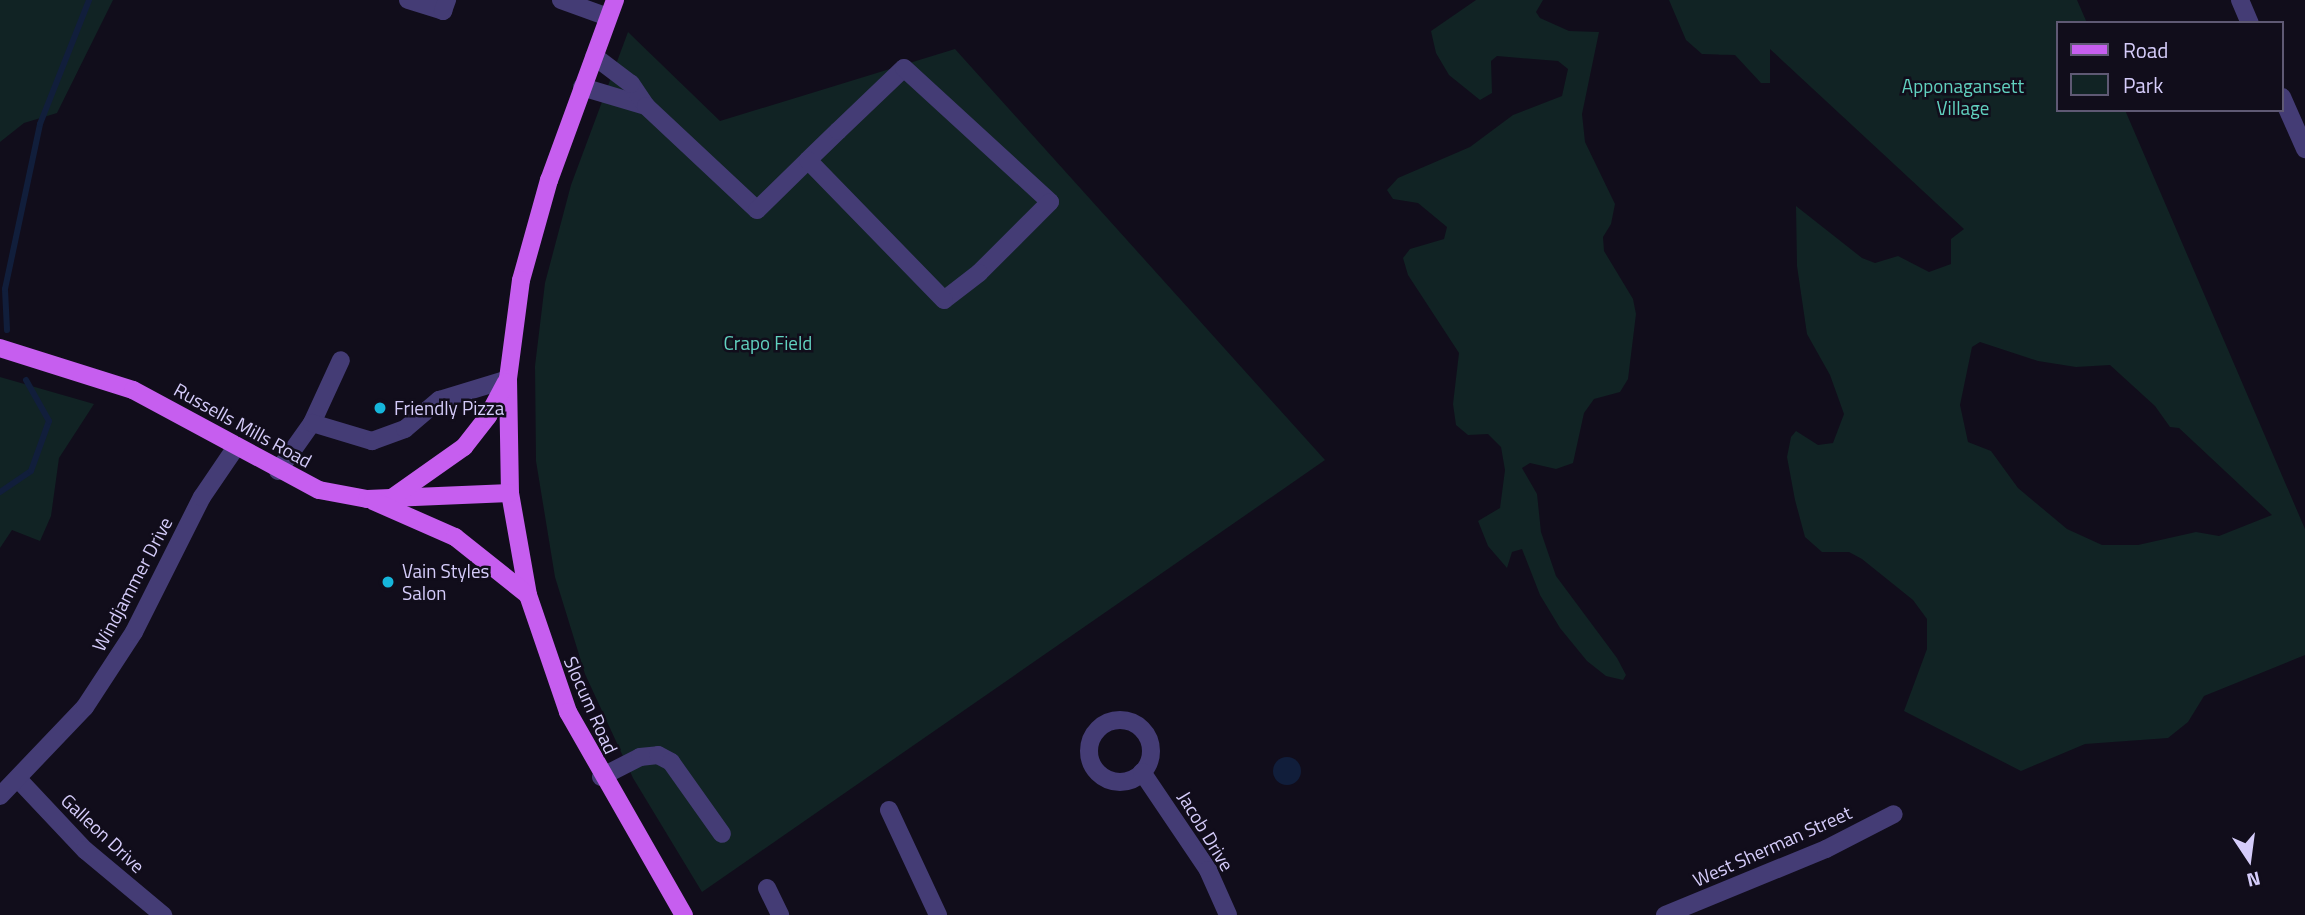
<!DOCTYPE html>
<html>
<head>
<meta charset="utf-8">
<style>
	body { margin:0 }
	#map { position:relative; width:2305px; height:915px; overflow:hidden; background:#110d1b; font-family:"Titillium Web",sans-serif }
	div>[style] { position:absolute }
	.green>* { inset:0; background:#112324 }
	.water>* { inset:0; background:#111e3b }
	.round { border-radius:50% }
	.stream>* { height:6px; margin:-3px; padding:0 3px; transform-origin:3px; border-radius:3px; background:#111e3b }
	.minor>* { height:18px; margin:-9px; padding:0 9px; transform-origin:9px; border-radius:9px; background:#443c75 }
	.minor>.ring { margin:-9px; padding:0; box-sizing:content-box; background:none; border:18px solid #443c75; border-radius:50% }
	.major>* { height:18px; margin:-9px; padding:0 9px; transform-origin:9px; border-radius:9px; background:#c65eef }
	.dots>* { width:19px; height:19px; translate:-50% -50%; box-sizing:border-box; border:4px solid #110d1b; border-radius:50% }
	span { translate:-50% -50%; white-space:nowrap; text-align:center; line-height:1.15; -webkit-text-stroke:5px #110d1b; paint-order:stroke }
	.park-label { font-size:19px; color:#61d1bf }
	.poi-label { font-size:19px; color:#d5ccfa }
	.left { translate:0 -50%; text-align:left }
	.street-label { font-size:19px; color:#d5ccfa }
	.legend { position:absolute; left:2056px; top:21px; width:228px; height:91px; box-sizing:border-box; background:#110d1b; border:2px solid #5f5974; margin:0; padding:9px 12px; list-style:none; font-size:21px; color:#d5ccfa }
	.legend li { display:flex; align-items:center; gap:14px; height:35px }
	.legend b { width:35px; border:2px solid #5f5974 }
	.north { position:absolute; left:2214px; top:824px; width:70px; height:70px; -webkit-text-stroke:5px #110d1b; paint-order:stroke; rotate:167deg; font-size:19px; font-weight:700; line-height:28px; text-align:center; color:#d5ccfa }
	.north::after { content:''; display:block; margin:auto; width:24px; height:32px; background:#d5ccfa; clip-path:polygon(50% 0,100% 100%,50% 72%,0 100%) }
</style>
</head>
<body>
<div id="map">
	<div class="green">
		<div style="clip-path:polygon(0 0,113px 0,57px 113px,24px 123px,0 142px)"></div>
		<div style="clip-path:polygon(1476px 0,1543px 0,1536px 12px,1540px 18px,1569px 31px,1599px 32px,1582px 114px,1585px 142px,1615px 204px,1611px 224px,1603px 237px,1604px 251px,1633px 299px,1636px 314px,1628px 379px,1620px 392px,1594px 399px,1584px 413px,1573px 463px,1556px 469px,1530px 463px,1522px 468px,1537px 494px,1541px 532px,1556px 576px,1617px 658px,1626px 675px,1623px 680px,1606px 676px,1587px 661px,1560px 628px,1540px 595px,1522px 549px,1512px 552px,1507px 568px,1488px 546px,1478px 521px,1500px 508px,1505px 470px,1501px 447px,1488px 434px,1468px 435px,1456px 425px,1453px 404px,1459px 353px,1408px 275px,1403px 258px,1410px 249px,1444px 239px,1447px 227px,1418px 203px,1393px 199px,1387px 190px,1398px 178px,1470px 147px,1513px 115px,1562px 96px,1568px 69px,1558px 61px,1497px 56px,1491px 61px,1492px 93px,1480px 100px,1449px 75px,1436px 53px,1431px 31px)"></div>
		<div style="clip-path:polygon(evenodd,1669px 0,2077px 0,2087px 23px,2058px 23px,2058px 110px,2125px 110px,2305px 529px,2305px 655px,2204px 696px,2188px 722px,2168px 738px,2085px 744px,2021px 771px,1904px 711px,1927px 649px,1927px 619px,1913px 600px,1862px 559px,1849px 552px,1822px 552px,1805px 537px,1795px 500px,1787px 457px,1791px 437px,1796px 431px,1818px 445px,1833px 443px,1844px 414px,1830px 375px,1807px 334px,1797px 266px,1796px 206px,1862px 258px,1875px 263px,1898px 256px,1929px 272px,1951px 264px,1951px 239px,1964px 229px,1770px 49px,1770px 83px,1761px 83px,1735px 55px,1702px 54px,1686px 40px,1669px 0,1980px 342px,2038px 361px,2076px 367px,2110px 365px,2155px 406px,2170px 427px,2179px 428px,2272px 515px,2219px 536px,2196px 532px,2138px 545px,2102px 545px,2067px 529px,2018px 488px,1991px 451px,1968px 442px,1960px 405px,1972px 347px,1980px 342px)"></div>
		<div style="clip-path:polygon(628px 32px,720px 121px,955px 49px,1325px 460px,702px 892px,633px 778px,585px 674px,555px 577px,536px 461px,535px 366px,545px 283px,571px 185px)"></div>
		<div style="clip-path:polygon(0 377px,94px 404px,59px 458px,51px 516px,40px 541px,12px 530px,0 548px)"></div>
	</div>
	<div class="water">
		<div class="round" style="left:1273px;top:757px;width:28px;height:28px"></div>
	</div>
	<div class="stream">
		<div style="left:7px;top:330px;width:41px;rotate:-92.8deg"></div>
		<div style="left:5px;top:289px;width:169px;rotate:-78deg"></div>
		<div style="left:40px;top:124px;width:133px;rotate:-68.4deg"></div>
		<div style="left:0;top:492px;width:37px;rotate:-34deg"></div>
		<div style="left:31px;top:471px;width:53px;rotate:-70.2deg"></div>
		<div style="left:49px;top:421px;width:47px;rotate:-119.3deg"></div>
	</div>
	<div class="minor">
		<div style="left:408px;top:0;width:37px;rotate:17deg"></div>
		<div style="left:443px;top:11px;width:12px;rotate:-70deg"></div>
		<div style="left:561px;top:0;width:50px;rotate:19.9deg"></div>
		<div style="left:2240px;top:0;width:25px;rotate:67deg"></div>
		<div style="left:582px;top:87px;width:67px;rotate:16.5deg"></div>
		<div style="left:646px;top:106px;width:27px;rotate:-124deg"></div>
		<div style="left:631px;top:84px;width:46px;rotate:-142.9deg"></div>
		<div style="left:2282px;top:97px;width:57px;rotate:66.1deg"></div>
		<div style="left:646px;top:106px;width:152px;rotate:43.1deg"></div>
		<div style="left:757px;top:210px;width:71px;rotate:-44.4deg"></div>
		<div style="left:808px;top:160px;width:42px;rotate:-44deg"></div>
		<div style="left:838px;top:131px;width:91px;rotate:-43.7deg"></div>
		<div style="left:904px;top:68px;width:198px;rotate:42.5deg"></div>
		<div style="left:1050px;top:202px;width:100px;rotate:135deg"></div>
		<div style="left:979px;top:273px;width:44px;rotate:142.4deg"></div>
		<div style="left:944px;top:300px;width:195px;rotate:-134.2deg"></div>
		<div style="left:312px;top:423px;width:69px;rotate:-65.3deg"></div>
		<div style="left:278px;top:471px;width:59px;rotate:-54.7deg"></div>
		<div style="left:312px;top:423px;width:63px;rotate:16.7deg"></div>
		<div style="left:372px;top:441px;width:35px;rotate:-20deg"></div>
		<div style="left:405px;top:429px;width:45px;rotate:-40.5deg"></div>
		<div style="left:439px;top:400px;width:72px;rotate:-16.9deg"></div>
		<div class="ring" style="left:1089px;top:720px;width:44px;height:44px"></div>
		<div style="left:1142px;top:772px;width:118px;rotate:56deg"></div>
		<div style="left:1208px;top:870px;width:49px;rotate:66deg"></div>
		<div style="left:601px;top:777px;width:44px;rotate:-27.1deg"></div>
		<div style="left:640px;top:757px;width:18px;rotate:-6deg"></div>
		<div style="left:658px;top:755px;width:15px;rotate:28deg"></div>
		<div style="left:671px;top:762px;width:88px;rotate:54.7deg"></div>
		<div style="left:18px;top:779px;width:98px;rotate:46.7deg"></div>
		<div style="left:85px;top:850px;width:102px;rotate:39.8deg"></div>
		<div style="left:0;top:796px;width:123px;rotate:-46.3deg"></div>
		<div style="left:85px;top:707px;width:90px;rotate:-56.8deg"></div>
		<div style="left:134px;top:632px;width:151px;rotate:-63.3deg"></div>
		<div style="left:202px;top:497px;width:60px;rotate:-55.8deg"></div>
		<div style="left:889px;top:810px;width:116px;rotate:65deg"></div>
		<div style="left:767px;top:888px;width:30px;rotate:64deg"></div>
		<div style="left:1665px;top:915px;width:174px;rotate:-22.3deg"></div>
		<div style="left:1826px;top:849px;width:76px;rotate:-27.2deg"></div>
	</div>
	<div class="major">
		<div style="left:615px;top:0;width:192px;rotate:110.1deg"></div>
		<div style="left:549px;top:180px;width:104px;rotate:105.6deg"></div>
		<div style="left:521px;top:280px;width:100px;rotate:97.5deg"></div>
		<div style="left:508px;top:379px;width:114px;rotate:89deg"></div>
		<div style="left:510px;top:493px;width:104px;rotate:80deg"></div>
		<div style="left:528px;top:595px;width:124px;rotate:71.1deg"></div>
		<div style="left:568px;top:712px;width:234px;rotate:60.3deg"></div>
		<div style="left:0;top:348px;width:139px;rotate:17.5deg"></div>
		<div style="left:133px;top:390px;width:211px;rotate:28.3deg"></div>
		<div style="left:319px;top:490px;width:49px;rotate:10.6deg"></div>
		<div style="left:367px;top:499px;width:143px;rotate:-2.4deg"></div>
		<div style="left:393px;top:497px;width:87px;rotate:-35.2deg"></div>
		<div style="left:464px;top:447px;width:39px;rotate:-52deg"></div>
		<div style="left:488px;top:416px;width:38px;rotate:-62deg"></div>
		<div style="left:373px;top:501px;width:90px;rotate:23.7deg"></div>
		<div style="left:455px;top:537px;width:93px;rotate:38.5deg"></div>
	</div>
	<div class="dots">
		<div style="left:380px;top:408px;background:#16b6db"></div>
		<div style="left:388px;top:582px;background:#16b6db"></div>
	</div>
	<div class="park-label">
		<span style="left:1963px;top:97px">Apponagansett<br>Village</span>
		<span style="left:768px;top:343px">Crapo Field</span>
	</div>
	<div class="poi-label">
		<span class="left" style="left:394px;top:408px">Friendly Pizza</span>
		<span class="left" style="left:402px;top:582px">Vain Styles<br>Salon</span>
	</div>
	<div class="street-label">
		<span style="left:243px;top:425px;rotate:29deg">Russells Mills Road</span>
		<span style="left:132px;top:584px;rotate:-62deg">Windjammer Drive</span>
		<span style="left:591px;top:705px;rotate:66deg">Slocum Road</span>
		<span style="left:1206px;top:831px;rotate:59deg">Jacob Drive</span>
		<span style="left:103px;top:833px;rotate:43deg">Galleon Drive</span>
		<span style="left:1772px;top:846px;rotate:-24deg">West Sherman Street</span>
	</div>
	<ul class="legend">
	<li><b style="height:9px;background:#c65eef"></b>Road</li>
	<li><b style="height:19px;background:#112324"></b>Park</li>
	</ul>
	<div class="north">N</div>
</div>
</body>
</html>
